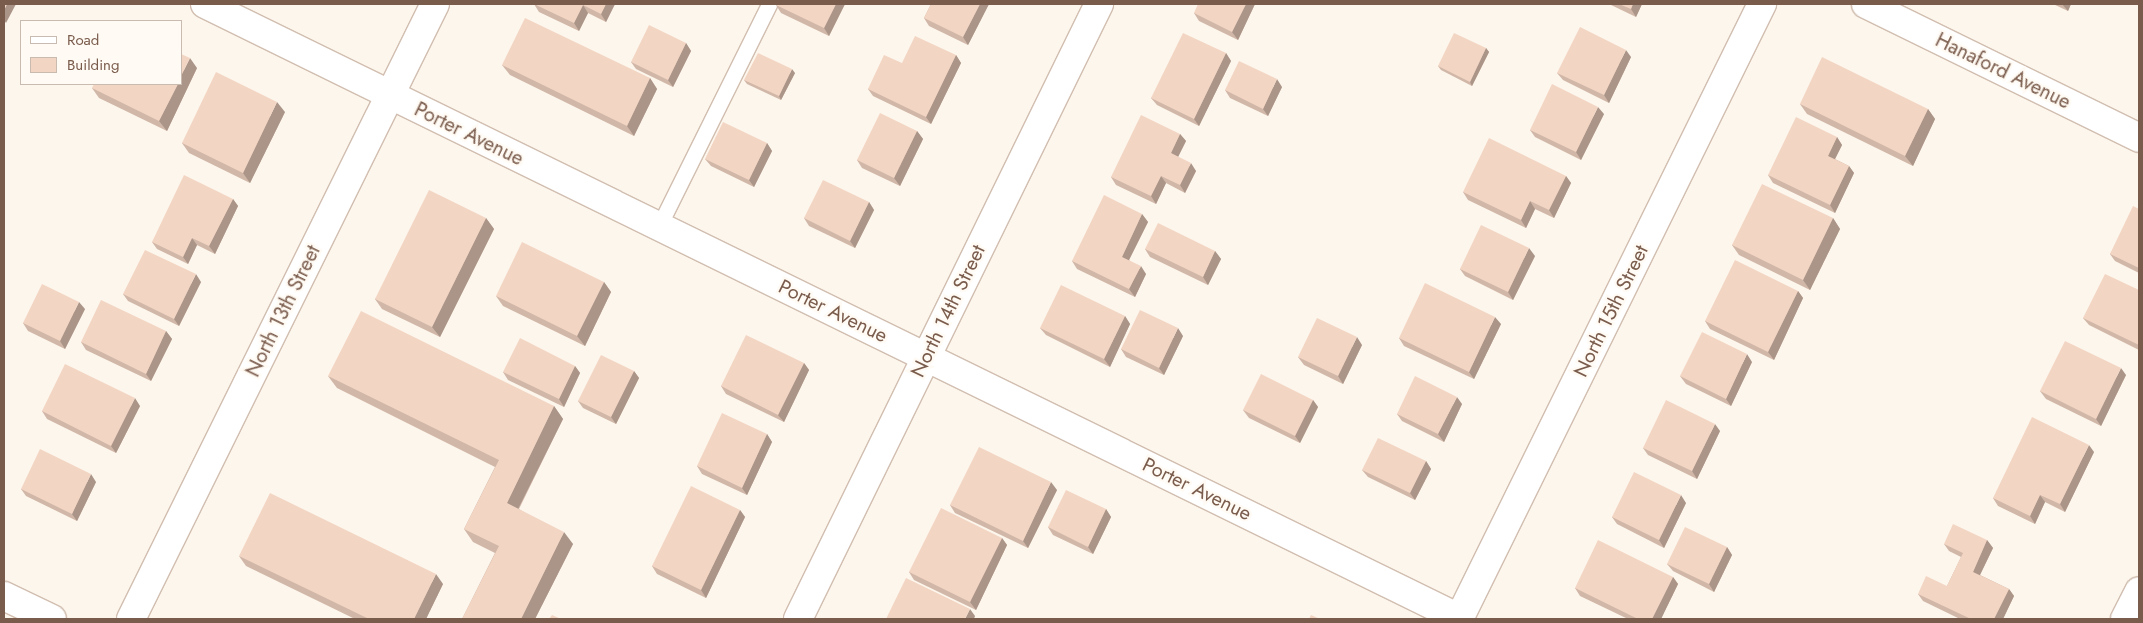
<!DOCTYPE html>
<html>
<head>
<meta charset="utf-8">
<style>
	body { margin:0 }
	#map { position:relative; width:2143px; height:623px; overflow:hidden; background:#fdf6ec; font-family:Jost,sans-serif }
	div>[style] { position:absolute }
	.roads { filter:drop-shadow(1px 0 #d1beb0) drop-shadow(-1px 0 #d1beb0) drop-shadow(0 1px #d1beb0) drop-shadow(0 -1px #d1beb0) }
	.service>* { height:15px; margin:-7.5px; padding:0 7.5px; transform-origin:7.5px; border-radius:7.5px; background:#fff }
	.minor>* { height:28px; margin:-14px; padding:0 14px; transform-origin:14px; border-radius:14px; background:#fff }
	.tertiary>* { height:28px; margin:-14px; padding:0 14px; transform-origin:14px; border-radius:14px; background:#fff }
	.wall>* { inset:0; background:#d1b7a8 }
	.shaded-wall>* { inset:0; background:#aa9588 }
	.building>* { inset:0; background:#f3d5c3 }
	span { translate:-50% -50%; white-space:nowrap; text-align:center; line-height:1.15; -webkit-text-stroke:4.5px #fffaf3; paint-order:stroke }
	.street-label { font-size:20px; color:#7a5c4d }
	.frame { position:absolute; inset:0; border:5px solid #7a5c4d; pointer-events:none }
	.legend { position:absolute; left:20px; top:20px; width:162px; height:65px; box-sizing:border-box; background:#fffaf3; border:1px solid #cabbb1; margin:0; padding:6px 9px; list-style:none; font-size:15px; color:#7a5c4d }
	.legend li { display:flex; align-items:center; gap:10px; height:25px }
	.legend b { width:25px; border:1px solid #cabbb1 }
</style>
</head>
<body>
<div id="map">
	<div class="roads">
		<div class="service">
			<div style="left:659px;top:226px;width:248px;rotate:-63.6deg"></div>
		</div>
		<div class="minor">
			<div style="left:205px;top:4px;width:1398px;rotate:26.09deg"></div>
			<div style="left:1866px;top:4px;width:304px;rotate:26.1deg"></div>
			<div style="left:4px;top:596px;width:53px;rotate:25.6deg"></div>
			<div style="left:131px;top:619px;width:686px;rotate:-63.7deg"></div>
			<div style="left:798px;top:619px;width:685px;rotate:-63.92deg"></div>
			<div style="left:1459px;top:619px;width:686px;rotate:-63.77deg"></div>
		</div>
		<div class="tertiary">
			<div style="left:2125px;top:619px;width:31px;rotate:-63deg"></div>
		</div>
	</div>
	<div class="wall">
		<div style="clip-path:polygon(534px 4px,615px 4px,606px 22px,588px 13px,579px 31px,539px 12px)"></div>
		<div style="clip-path:polygon(845px 4px,829px 36px,781px 13px,776px 5px)"></div>
		<div style="clip-path:polygon(931px 4px,989px 4px,968px 45px,929px 26px,924px 18px)"></div>
		<div style="clip-path:polygon(1255px 4px,1238px 40px,1199px 21px,1194px 13px)"></div>
		<div style="clip-path:polygon(1609px 4px,1642px 4px,1636px 17px)"></div>
		<div style="clip-path:polygon(2053px 4px,2071px 4px,2068px 11px)"></div>
		<div style="clip-path:polygon(686px 43px,691px 51px,673px 87px,636px 69px,631px 62px)"></div>
		<div style="clip-path:polygon(1486px 48px,1489px 52px,1472px 86px,1441px 70px,1438px 66px)"></div>
		<div style="clip-path:polygon(1226px 53px,1231px 61px,1199px 126px,1157px 105px,1151px 98px)"></div>
		<div style="clip-path:polygon(956px 55px,961px 63px,931px 124px,873px 96px,868px 89px,902px 63px)"></div>
		<div style="clip-path:polygon(1631px 57px,1609px 103px,1563px 80px,1557px 73px)"></div>
		<div style="clip-path:polygon(502px 65px,650px 78px,657px 89px,634px 136px,510px 75px)"></div>
		<div style="clip-path:polygon(197px 68px,167px 131px,99px 98px,92px 88px)"></div>
		<div style="clip-path:polygon(795px 73px,781px 100px,747px 84px,744px 80px)"></div>
		<div style="clip-path:polygon(1282px 87px,1268px 116px,1230px 98px,1225px 90px)"></div>
		<div style="clip-path:polygon(1800px 104px,1928px 109px,1935px 119px,1913px 166px,1807px 114px)"></div>
		<div style="clip-path:polygon(285px 112px,250px 183px,189px 153px,182px 143px)"></div>
		<div style="clip-path:polygon(1604px 114px,1581px 160px,1535px 137px,1530px 130px)"></div>
		<div style="clip-path:polygon(917px 131px,923px 139px,900px 186px,862px 168px,857px 160px)"></div>
		<div style="clip-path:polygon(1180px 134px,1186px 141px,1178px 157px,1196px 171px,1185px 193px,1166px 183px,1156px 204px,1116px 185px,1111px 177px)"></div>
		<div style="clip-path:polygon(1837px 137px,1842px 145px,1835px 159px,1849px 166px,1854px 173px,1835px 213px,1773px 183px,1768px 175px)"></div>
		<div style="clip-path:polygon(767px 143px,772px 151px,754px 187px,711px 166px,705px 159px)"></div>
		<div style="clip-path:polygon(1566px 176px,1571px 183px,1554px 218px,1535px 209px,1526px 228px,1468px 200px,1463px 192px)"></div>
		<div style="clip-path:polygon(233px 199px,238px 206px,215px 254px,197px 245px,188px 264px,157px 249px,152px 242px)"></div>
		<div style="clip-path:polygon(869px 202px,874px 210px,855px 248px,809px 226px,804px 218px)"></div>
		<div style="clip-path:polygon(2139px 209px,2139px 273px,2115px 261px,2110px 254px)"></div>
		<div style="clip-path:polygon(1142px 214px,1148px 222px,1129px 260px,1146px 274px,1135px 297px,1077px 269px,1072px 261px)"></div>
		<div style="clip-path:polygon(486px 218px,494px 229px,440px 337px,382px 309px,375px 299px)"></div>
		<div style="clip-path:polygon(1833px 218px,1840px 229px,1810px 290px,1739px 255px,1732px 245px)"></div>
		<div style="clip-path:polygon(1145px 249px,1215px 251px,1221px 259px,1208px 285px,1150px 257px)"></div>
		<div style="clip-path:polygon(1535px 256px,1513px 300px,1465px 276px,1460px 269px)"></div>
		<div style="clip-path:polygon(201px 282px,179px 326px,128px 301px,123px 294px)"></div>
		<div style="clip-path:polygon(604px 282px,611px 292px,585px 346px,503px 306px,496px 296px)"></div>
		<div style="clip-path:polygon(2139px 290px,2139px 350px,2089px 325px,2083px 318px)"></div>
		<div style="clip-path:polygon(1798px 291px,1803px 298px,1774px 360px,1710px 329px,1705px 321px)"></div>
		<div style="clip-path:polygon(85px 309px,65px 349px,28px 331px,23px 323px)"></div>
		<div style="clip-path:polygon(1125px 316px,1130px 324px,1110px 367px,1046px 335px,1040px 328px)"></div>
		<div style="clip-path:polygon(1501px 324px,1474px 379px,1404px 346px,1399px 338px)"></div>
		<div style="clip-path:polygon(166px 331px,172px 339px,151px 381px,86px 350px,81px 342px)"></div>
		<div style="clip-path:polygon(1183px 336px,1164px 375px,1126px 357px,1121px 349px)"></div>
		<div style="clip-path:polygon(1362px 345px,1343px 384px,1304px 365px,1298px 357px)"></div>
		<div style="clip-path:polygon(1752px 362px,1731px 406px,1686px 384px,1680px 376px)"></div>
		<div style="clip-path:polygon(804px 363px,809px 370px,784px 422px,726px 394px,721px 386px)"></div>
		<div style="clip-path:polygon(575px 366px,580px 373px,564px 407px,508px 380px,503px 372px)"></div>
		<div style="clip-path:polygon(634px 371px,639px 378px,616px 424px,583px 408px,578px 401px)"></div>
		<div style="clip-path:polygon(2126px 375px,2101px 426px,2046px 399px,2040px 391px)"></div>
		<div style="clip-path:polygon(328px 376px,554px 406px,563px 419px,519px 509px,573px 544px,535px 619px,462px 619px,495px 553px,473px 542px,464px 529px,495px 467px,337px 388px)"></div>
		<div style="clip-path:polygon(1313px 400px,1318px 407px,1300px 443px,1249px 418px,1243px 410px)"></div>
		<div style="clip-path:polygon(1462px 404px,1444px 442px,1402px 421px,1397px 414px)"></div>
		<div style="clip-path:polygon(140px 406px,116px 453px,47px 419px,42px 411px)"></div>
		<div style="clip-path:polygon(1720px 431px,1697px 479px,1648px 455px,1643px 448px)"></div>
		<div style="clip-path:polygon(767px 434px,772px 442px,747px 495px,702px 474px,697px 466px)"></div>
		<div style="clip-path:polygon(2094px 452px,2065px 512px,2045px 502px,2035px 524px,1998px 506px,1993px 498px)"></div>
		<div style="clip-path:polygon(1426px 461px,1431px 469px,1415px 500px,1368px 477px,1362px 470px)"></div>
		<div style="clip-path:polygon(96px 482px,77px 521px,26px 496px,21px 489px)"></div>
		<div style="clip-path:polygon(1057px 490px,1028px 548px,955px 513px,950px 505px)"></div>
		<div style="clip-path:polygon(1686px 503px,1664px 548px,1617px 524px,1612px 517px)"></div>
		<div style="clip-path:polygon(1106px 509px,1111px 517px,1093px 554px,1053px 535px,1048px 527px)"></div>
		<div style="clip-path:polygon(740px 510px,745px 517px,706px 598px,657px 574px,652px 566px)"></div>
		<div style="clip-path:polygon(1002px 538px,1007px 545px,976px 610px,914px 580px,909px 572px)"></div>
		<div style="clip-path:polygon(1987px 540px,1993px 548px,1980px 575px,2009px 589px,2014px 596px,2003px 619px,1960px 619px,1923px 601px,1918px 594px,1947px 586px,1961px 557px,1949px 551px,1944px 544px)"></div>
		<div style="clip-path:polygon(1727px 547px,1732px 555px,1714px 592px,1673px 571px,1667px 564px)"></div>
		<div style="clip-path:polygon(239px 556px,443px 584px,426px 619px,355px 619px,246px 566px)"></div>
		<div style="clip-path:polygon(1673px 577px,1678px 584px,1661px 619px,1628px 619px,1580px 596px,1575px 588px)"></div>
	</div>
	<div class="shaded-wall">
		<div style="clip-path:polygon(7px 4px,16px 4px,6px 23px,4px 20px,4px 10px)"></div>
		<div style="clip-path:polygon(606px 4px,615px 4px,606px 22px,601px 14px)"></div>
		<div style="clip-path:polygon(836px 4px,845px 4px,829px 36px,824px 28px)"></div>
		<div style="clip-path:polygon(980px 4px,989px 4px,968px 45px,963px 37px)"></div>
		<div style="clip-path:polygon(1246px 4px,1255px 4px,1238px 40px,1232px 32px)"></div>
		<div style="clip-path:polygon(1633px 4px,1642px 4px,1636px 17px,1631px 9px)"></div>
		<div style="clip-path:polygon(2062px 4px,2071px 4px,2068px 11px)"></div>
		<div style="clip-path:polygon(583px 5px,588px 13px,579px 31px,574px 23px)"></div>
		<div style="clip-path:polygon(686px 43px,691px 51px,673px 87px,668px 80px)"></div>
		<div style="clip-path:polygon(1486px 48px,1489px 52px,1472px 86px,1470px 82px)"></div>
		<div style="clip-path:polygon(1626px 50px,1631px 57px,1609px 103px,1604px 95px)"></div>
		<div style="clip-path:polygon(1226px 53px,1231px 61px,1199px 126px,1194px 119px)"></div>
		<div style="clip-path:polygon(956px 55px,961px 63px,931px 124px,926px 117px)"></div>
		<div style="clip-path:polygon(190px 58px,197px 68px,167px 131px,159px 121px,178px 84px,181px 84px,181px 76px)"></div>
		<div style="clip-path:polygon(792px 69px,795px 73px,781px 100px,779px 96px)"></div>
		<div style="clip-path:polygon(650px 78px,657px 89px,634px 136px,627px 126px)"></div>
		<div style="clip-path:polygon(1277px 79px,1282px 87px,1268px 116px,1263px 109px)"></div>
		<div style="clip-path:polygon(277px 102px,285px 112px,250px 183px,243px 173px)"></div>
		<div style="clip-path:polygon(1598px 107px,1604px 114px,1581px 160px,1576px 152px)"></div>
		<div style="clip-path:polygon(1928px 109px,1935px 119px,1913px 166px,1905px 156px)"></div>
		<div style="clip-path:polygon(917px 131px,923px 139px,900px 186px,894px 178px)"></div>
		<div style="clip-path:polygon(1180px 134px,1186px 141px,1176px 161px,1171px 153px)"></div>
		<div style="clip-path:polygon(1837px 137px,1842px 145px,1833px 163px,1828px 156px)"></div>
		<div style="clip-path:polygon(767px 143px,772px 151px,754px 187px,749px 180px)"></div>
		<div style="clip-path:polygon(1191px 163px,1196px 171px,1185px 193px,1180px 185px)"></div>
		<div style="clip-path:polygon(1849px 166px,1854px 173px,1835px 213px,1830px 205px)"></div>
		<div style="clip-path:polygon(1161px 176px,1166px 183px,1156px 204px,1151px 196px)"></div>
		<div style="clip-path:polygon(1566px 176px,1571px 183px,1554px 218px,1549px 210px)"></div>
		<div style="clip-path:polygon(233px 199px,238px 206px,215px 254px,209px 246px)"></div>
		<div style="clip-path:polygon(1530px 201px,1535px 209px,1526px 228px,1521px 220px)"></div>
		<div style="clip-path:polygon(869px 202px,874px 210px,855px 248px,850px 241px)"></div>
		<div style="clip-path:polygon(1142px 214px,1148px 222px,1127px 264px,1122px 257px)"></div>
		<div style="clip-path:polygon(486px 218px,494px 229px,440px 337px,432px 327px)"></div>
		<div style="clip-path:polygon(1833px 218px,1840px 229px,1810px 290px,1803px 280px)"></div>
		<div style="clip-path:polygon(192px 238px,197px 245px,188px 264px,183px 257px)"></div>
		<div style="clip-path:polygon(1529px 248px,1535px 256px,1513px 300px,1508px 292px)"></div>
		<div style="clip-path:polygon(1215px 251px,1221px 259px,1208px 285px,1203px 277px)"></div>
		<div style="clip-path:polygon(1141px 266px,1146px 274px,1135px 297px,1129px 289px)"></div>
		<div style="clip-path:polygon(196px 274px,201px 282px,179px 326px,174px 319px)"></div>
		<div style="clip-path:polygon(604px 282px,611px 292px,585px 346px,577px 336px)"></div>
		<div style="clip-path:polygon(1798px 291px,1803px 298px,1774px 360px,1768px 352px)"></div>
		<div style="clip-path:polygon(79px 302px,85px 309px,65px 349px,60px 341px)"></div>
		<div style="clip-path:polygon(1125px 316px,1130px 324px,1110px 367px,1104px 359px)"></div>
		<div style="clip-path:polygon(1495px 317px,1501px 324px,1474px 379px,1469px 372px)"></div>
		<div style="clip-path:polygon(1178px 328px,1183px 336px,1164px 375px,1159px 368px)"></div>
		<div style="clip-path:polygon(166px 331px,172px 339px,151px 381px,146px 374px)"></div>
		<div style="clip-path:polygon(1357px 337px,1362px 345px,1343px 384px,1338px 376px)"></div>
		<div style="clip-path:polygon(1747px 354px,1752px 362px,1731px 406px,1726px 399px)"></div>
		<div style="clip-path:polygon(804px 363px,809px 370px,784px 422px,778px 415px)"></div>
		<div style="clip-path:polygon(575px 366px,580px 373px,564px 407px,559px 399px)"></div>
		<div style="clip-path:polygon(2121px 368px,2126px 375px,2101px 426px,2096px 419px)"></div>
		<div style="clip-path:polygon(634px 371px,639px 378px,616px 424px,611px 417px)"></div>
		<div style="clip-path:polygon(1457px 397px,1462px 404px,1444px 442px,1438px 434px)"></div>
		<div style="clip-path:polygon(135px 398px,140px 406px,116px 453px,111px 446px)"></div>
		<div style="clip-path:polygon(1313px 400px,1318px 407px,1300px 443px,1295px 436px)"></div>
		<div style="clip-path:polygon(554px 406px,563px 419px,515px 515px,507px 503px)"></div>
		<div style="clip-path:polygon(1715px 424px,1720px 431px,1697px 479px,1692px 471px)"></div>
		<div style="clip-path:polygon(767px 434px,772px 442px,747px 495px,742px 488px)"></div>
		<div style="clip-path:polygon(2089px 445px,2094px 452px,2065px 512px,2060px 504px)"></div>
		<div style="clip-path:polygon(1426px 461px,1431px 469px,1415px 500px,1410px 493px)"></div>
		<div style="clip-path:polygon(91px 474px,96px 482px,77px 521px,72px 514px)"></div>
		<div style="clip-path:polygon(1051px 482px,1057px 490px,1028px 548px,1023px 541px)"></div>
		<div style="clip-path:polygon(1681px 495px,1686px 503px,1664px 548px,1659px 540px)"></div>
		<div style="clip-path:polygon(2040px 495px,2045px 502px,2035px 524px,2030px 516px)"></div>
		<div style="clip-path:polygon(1106px 509px,1111px 517px,1093px 554px,1088px 547px)"></div>
		<div style="clip-path:polygon(740px 510px,745px 517px,706px 598px,701px 590px)"></div>
		<div style="clip-path:polygon(564px 532px,573px 544px,535px 619px,521px 619px)"></div>
		<div style="clip-path:polygon(1002px 538px,1007px 545px,976px 610px,970px 602px)"></div>
		<div style="clip-path:polygon(1987px 540px,1993px 548px,1978px 579px,1973px 572px)"></div>
		<div style="clip-path:polygon(1727px 547px,1732px 555px,1714px 592px,1709px 584px)"></div>
		<div style="clip-path:polygon(436px 574px,443px 584px,426px 619px,414px 619px)"></div>
		<div style="clip-path:polygon(1673px 577px,1678px 584px,1661px 619px,1652px 619px)"></div>
		<div style="clip-path:polygon(2009px 589px,2014px 596px,2003px 619px,1994px 619px)"></div>
		<div style="clip-path:polygon(970px 609px,975px 616px,974px 619px,965px 619px)"></div>
	</div>
	<div class="building">
		<div style="clip-path:polygon(4px 4px,7px 4px,4px 10px)"></div>
		<div style="clip-path:polygon(534px 4px,606px 4px,601px 14px,583px 5px,574px 23px)"></div>
		<div style="clip-path:polygon(776px 4px,836px 4px,824px 28px,776px 5px)"></div>
		<div style="clip-path:polygon(931px 4px,980px 4px,963px 37px,924px 18px)"></div>
		<div style="clip-path:polygon(1198px 4px,1246px 4px,1232px 32px,1194px 13px)"></div>
		<div style="clip-path:polygon(1619px 4px,1633px 4px,1631px 9px)"></div>
		<div style="clip-path:polygon(525px 18px,650px 78px,627px 126px,502px 65px)"></div>
		<div style="clip-path:polygon(649px 25px,686px 43px,668px 80px,631px 62px)"></div>
		<div style="clip-path:polygon(1580px 27px,1626px 50px,1604px 95px,1557px 73px)"></div>
		<div style="clip-path:polygon(1183px 33px,1226px 53px,1194px 119px,1151px 98px)"></div>
		<div style="clip-path:polygon(1454px 33px,1486px 48px,1470px 82px,1438px 66px)"></div>
		<div style="clip-path:polygon(915px 36px,956px 55px,926px 117px,868px 89px,884px 55px,902px 63px)"></div>
		<div style="clip-path:polygon(758px 53px,792px 69px,779px 96px,744px 80px)"></div>
		<div style="clip-path:polygon(181px 54px,190px 58px,181px 76px)"></div>
		<div style="clip-path:polygon(1822px 57px,1928px 109px,1905px 156px,1800px 104px)"></div>
		<div style="clip-path:polygon(1239px 61px,1277px 79px,1263px 109px,1225px 90px)"></div>
		<div style="clip-path:polygon(216px 72px,277px 102px,243px 173px,182px 143px)"></div>
		<div style="clip-path:polygon(94px 84px,178px 84px,159px 121px,92px 88px)"></div>
		<div style="clip-path:polygon(1552px 84px,1598px 107px,1576px 152px,1530px 130px)"></div>
		<div style="clip-path:polygon(880px 113px,917px 131px,894px 178px,857px 160px)"></div>
		<div style="clip-path:polygon(1141px 115px,1180px 134px,1171px 153px,1191px 163px,1180px 185px,1161px 176px,1151px 196px,1111px 177px)"></div>
		<div style="clip-path:polygon(1796px 117px,1837px 137px,1828px 156px,1849px 166px,1830px 205px,1768px 175px)"></div>
		<div style="clip-path:polygon(723px 122px,767px 143px,749px 180px,705px 159px)"></div>
		<div style="clip-path:polygon(1489px 138px,1566px 176px,1549px 210px,1530px 201px,1521px 220px,1463px 192px)"></div>
		<div style="clip-path:polygon(184px 175px,233px 199px,209px 246px,192px 238px,183px 257px,152px 242px)"></div>
		<div style="clip-path:polygon(823px 180px,869px 202px,850px 241px,804px 218px)"></div>
		<div style="clip-path:polygon(1762px 184px,1833px 218px,1803px 280px,1732px 245px)"></div>
		<div style="clip-path:polygon(429px 190px,486px 218px,432px 327px,375px 299px)"></div>
		<div style="clip-path:polygon(1104px 195px,1142px 214px,1122px 257px,1141px 266px,1129px 289px,1072px 261px)"></div>
		<div style="clip-path:polygon(2133px 206px,2139px 209px,2139px 268px,2110px 254px)"></div>
		<div style="clip-path:polygon(1158px 223px,1215px 251px,1203px 277px,1145px 249px)"></div>
		<div style="clip-path:polygon(1481px 225px,1529px 248px,1508px 292px,1460px 269px)"></div>
		<div style="clip-path:polygon(522px 242px,604px 282px,577px 336px,496px 296px)"></div>
		<div style="clip-path:polygon(145px 250px,196px 274px,174px 319px,123px 294px)"></div>
		<div style="clip-path:polygon(1735px 260px,1798px 291px,1768px 352px,1705px 321px)"></div>
		<div style="clip-path:polygon(2105px 274px,2139px 290px,2139px 345px,2083px 318px)"></div>
		<div style="clip-path:polygon(1425px 283px,1495px 317px,1469px 372px,1399px 338px)"></div>
		<div style="clip-path:polygon(42px 284px,79px 302px,60px 341px,23px 323px)"></div>
		<div style="clip-path:polygon(1061px 285px,1125px 316px,1104px 359px,1040px 328px)"></div>
		<div style="clip-path:polygon(101px 300px,166px 331px,146px 374px,81px 342px)"></div>
		<div style="clip-path:polygon(1140px 310px,1178px 328px,1159px 368px,1121px 349px)"></div>
		<div style="clip-path:polygon(361px 311px,554px 406px,507px 503px,564px 532px,521px 619px,462px 619px,499px 546px,464px 529px,499px 460px,328px 376px)"></div>
		<div style="clip-path:polygon(1317px 318px,1357px 337px,1338px 376px,1298px 357px)"></div>
		<div style="clip-path:polygon(1702px 332px,1747px 354px,1726px 399px,1680px 376px)"></div>
		<div style="clip-path:polygon(746px 335px,804px 363px,778px 415px,721px 386px)"></div>
		<div style="clip-path:polygon(520px 338px,575px 366px,559px 399px,503px 372px)"></div>
		<div style="clip-path:polygon(2065px 341px,2121px 368px,2096px 419px,2040px 391px)"></div>
		<div style="clip-path:polygon(601px 355px,634px 371px,611px 417px,578px 401px)"></div>
		<div style="clip-path:polygon(65px 364px,135px 398px,111px 446px,42px 411px)"></div>
		<div style="clip-path:polygon(1261px 374px,1313px 400px,1295px 436px,1243px 410px)"></div>
		<div style="clip-path:polygon(1415px 376px,1457px 397px,1438px 434px,1397px 414px)"></div>
		<div style="clip-path:polygon(1666px 400px,1715px 424px,1692px 471px,1643px 448px)"></div>
		<div style="clip-path:polygon(722px 413px,767px 434px,742px 488px,697px 466px)"></div>
		<div style="clip-path:polygon(2032px 417px,2089px 445px,2060px 504px,2040px 495px,2030px 516px,1993px 498px)"></div>
		<div style="clip-path:polygon(1378px 438px,1426px 461px,1410px 493px,1362px 470px)"></div>
		<div style="clip-path:polygon(979px 447px,1051px 482px,1023px 541px,950px 505px)"></div>
		<div style="clip-path:polygon(40px 449px,91px 474px,72px 514px,21px 489px)"></div>
		<div style="clip-path:polygon(1634px 472px,1681px 495px,1659px 540px,1612px 517px)"></div>
		<div style="clip-path:polygon(691px 486px,740px 510px,701px 590px,652px 566px)"></div>
		<div style="clip-path:polygon(1066px 490px,1106px 509px,1088px 547px,1048px 527px)"></div>
		<div style="clip-path:polygon(270px 493px,436px 574px,414px 619px,369px 619px,239px 556px)"></div>
		<div style="clip-path:polygon(941px 508px,1002px 538px,970px 602px,909px 572px)"></div>
		<div style="clip-path:polygon(1953px 524px,1987px 540px,1973px 572px,2009px 589px,1994px 619px,1971px 619px,1918px 594px,1926px 576px,1947px 586px,1963px 553px,1944px 544px)"></div>
		<div style="clip-path:polygon(1685px 527px,1727px 547px,1709px 584px,1667px 564px)"></div>
		<div style="clip-path:polygon(1598px 540px,1673px 577px,1652px 619px,1638px 619px,1575px 588px)"></div>
		<div style="clip-path:polygon(906px 578px,970px 609px,965px 619px,886px 619px)"></div>
		<div style="clip-path:polygon(552px 615px,561px 619px,549px 619px)"></div>
		<div style="clip-path:polygon(1311px 615px,1320px 619px,1309px 619px)"></div>
	</div>
	<div class="street-label">
		<span style="left:2003px;top:71px;rotate:26deg">Hanaford Avenue</span>
		<span style="left:469px;top:134px;rotate:26deg">Porter Avenue</span>
		<span style="left:283px;top:311px;rotate:-64deg">North 13th Street</span>
		<span style="left:833px;top:311px;rotate:26deg">Porter Avenue</span>
		<span style="left:948px;top:311px;rotate:-64deg">North 14th Street</span>
		<span style="left:1611px;top:311px;rotate:-64deg">North 15th Street</span>
		<span style="left:1197px;top:489px;rotate:26deg">Porter Avenue</span>
	</div>
	<div class="frame"></div>
	<ul class="legend">
	<li><b style="height:6px;background:#fff"></b>Road</li>
	<li><b style="height:14px;background:#f3d5c3"></b>Building</li>
	</ul>
</div>
</body>
</html>
